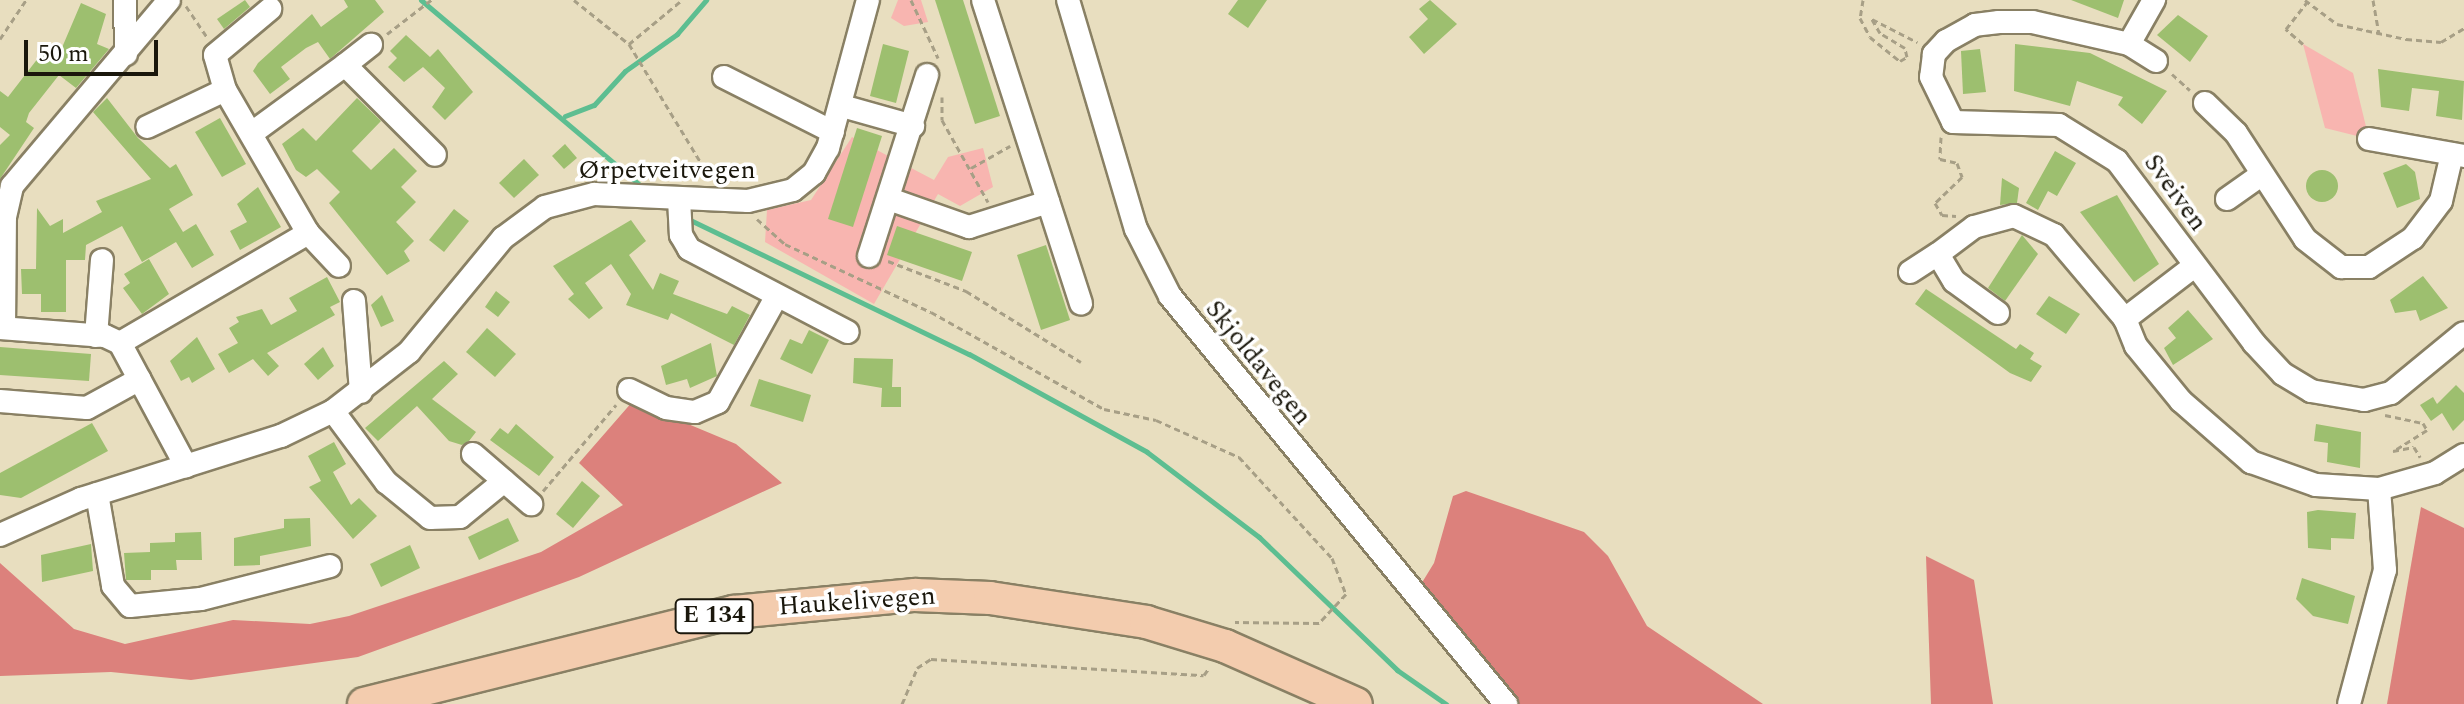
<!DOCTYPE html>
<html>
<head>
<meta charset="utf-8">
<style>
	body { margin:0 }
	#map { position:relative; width:2464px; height:704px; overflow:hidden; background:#e8debf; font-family:Spectral,serif }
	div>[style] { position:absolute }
	.green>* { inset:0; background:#f8b5b0 }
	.forest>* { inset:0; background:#dc817c }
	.stream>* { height:5px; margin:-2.5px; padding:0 2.5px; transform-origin:2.5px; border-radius:2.5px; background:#5dbe91 }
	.building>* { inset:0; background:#9dbf6f }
	.round { border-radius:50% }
	.path>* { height:3px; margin-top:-1.5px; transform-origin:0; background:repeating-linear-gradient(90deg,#a79f86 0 6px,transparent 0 10px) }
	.roads { filter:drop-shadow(2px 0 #898064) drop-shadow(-2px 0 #898064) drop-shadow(0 2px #898064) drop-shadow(0 -2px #898064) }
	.minor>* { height:22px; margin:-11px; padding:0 11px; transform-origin:11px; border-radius:11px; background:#fff }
	.highway>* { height:32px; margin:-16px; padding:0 16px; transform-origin:16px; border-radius:16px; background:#f3ccae }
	span { translate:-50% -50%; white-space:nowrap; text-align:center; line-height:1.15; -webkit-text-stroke:7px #fff; paint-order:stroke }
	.shield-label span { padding:2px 6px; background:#fff; border:2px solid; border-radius:6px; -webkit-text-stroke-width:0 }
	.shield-label { font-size:24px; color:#1a170c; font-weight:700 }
	.street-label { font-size:26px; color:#1a170c }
	.scale { position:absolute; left:24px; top:40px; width:134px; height:36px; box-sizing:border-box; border:4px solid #1a170c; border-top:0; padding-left:10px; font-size:24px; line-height:28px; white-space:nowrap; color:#1a170c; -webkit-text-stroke:6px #fff; paint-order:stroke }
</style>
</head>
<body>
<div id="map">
	<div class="green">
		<div style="clip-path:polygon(898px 0,921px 0,928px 22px,904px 26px,891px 18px)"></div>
		<div style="clip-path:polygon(2303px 44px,2353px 73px,2369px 139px,2325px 128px)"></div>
		<div style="clip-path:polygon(852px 137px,934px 180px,948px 157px,983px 148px,993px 187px,960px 206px,938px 194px,874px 304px,765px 242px,767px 210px,811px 200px)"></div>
	</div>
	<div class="forest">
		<div style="clip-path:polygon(633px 401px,736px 444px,782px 483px,579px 577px,358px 657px,191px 680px,111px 672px,0 676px,0 563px,74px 629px,125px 644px,233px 620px,310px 624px,349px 616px,541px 552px,623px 505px,579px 463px)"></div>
		<div style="clip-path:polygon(1466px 491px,1584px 532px,1608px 556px,1647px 626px,1763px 704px,1510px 704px,1415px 594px,1434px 563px,1453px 496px)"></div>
		<div style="clip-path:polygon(2421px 507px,2464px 528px,2464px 704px,2387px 704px)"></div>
		<div style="clip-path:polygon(1926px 556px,1974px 580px,1993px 704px,1931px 704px)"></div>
	</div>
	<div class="stream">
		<div style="left:421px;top:0;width:289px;rotate:40.2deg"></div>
		<div style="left:565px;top:116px;width:31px;rotate:-21deg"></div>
		<div style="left:594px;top:105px;width:46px;rotate:-47.6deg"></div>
		<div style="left:625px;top:71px;width:64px;rotate:-35.4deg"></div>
		<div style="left:677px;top:34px;width:45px;rotate:-49.5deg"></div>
		<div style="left:686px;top:218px;width:314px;rotate:25.7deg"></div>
		<div style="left:969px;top:354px;width:203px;rotate:28.8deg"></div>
		<div style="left:1147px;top:452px;width:141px;rotate:37.2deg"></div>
		<div style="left:1259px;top:537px;width:192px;rotate:43.9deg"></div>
		<div style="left:1397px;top:670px;width:60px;rotate:34.8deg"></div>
	</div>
	<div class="building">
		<div style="clip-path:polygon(245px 0,250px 7px,224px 29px,217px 19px)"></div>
		<div style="clip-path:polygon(344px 0,375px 0,384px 12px,330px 59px,318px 42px,306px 48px,281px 67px,290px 79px,270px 94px,253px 71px,258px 63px,312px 14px,321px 27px,348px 7px)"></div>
		<div style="clip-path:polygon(935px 0,963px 0,1000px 116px,975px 124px)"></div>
		<div style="clip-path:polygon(1238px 0,1267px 0,1248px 28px,1228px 14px)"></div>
		<div style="clip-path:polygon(1430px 0,1457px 24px,1424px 54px,1409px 37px,1428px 19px,1419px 9px)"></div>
		<div style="clip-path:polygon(2071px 0,2124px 0,2118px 18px)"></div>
		<div style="clip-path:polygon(81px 3px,106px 14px,97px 44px,109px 49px,76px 88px,59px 75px,29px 113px,26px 122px,34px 128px,0 179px,0 145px,10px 135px,0 127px,0 91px,8px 97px,42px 53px,55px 64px)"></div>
		<div style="clip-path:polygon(2178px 15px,2208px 36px,2190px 62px,2157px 35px)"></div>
		<div style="clip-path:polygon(406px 35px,430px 57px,438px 49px,473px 92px,445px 120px,432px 107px,445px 88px,423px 67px,404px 82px,388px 67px,397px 58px,390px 51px)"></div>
		<div style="clip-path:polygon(883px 44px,909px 51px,896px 103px,870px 96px)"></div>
		<div style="clip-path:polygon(2015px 44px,2090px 53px,2167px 91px,2142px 124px,2118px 105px,2123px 97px,2077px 81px,2070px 106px,2014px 91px)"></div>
		<div style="clip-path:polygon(1980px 49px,1986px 92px,1963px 94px,1961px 51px)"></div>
		<div style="clip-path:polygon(2378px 69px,2464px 81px,2462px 120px,2436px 116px,2439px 91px,2412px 88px,2409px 111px,2381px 107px)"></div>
		<div style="clip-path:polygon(107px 98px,138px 138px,170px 168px,176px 164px,193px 195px,169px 209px,183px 232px,196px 224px,214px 255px,192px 268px,176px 242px,142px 262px,122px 226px,86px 245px,85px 260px,66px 260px,66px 312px,41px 312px,41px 294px,22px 294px,21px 269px,36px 269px,37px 208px,50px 226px,63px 219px,63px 233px,102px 212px,96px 201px,151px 179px,93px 112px)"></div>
		<div style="clip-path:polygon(357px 98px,381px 121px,352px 151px,371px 170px,394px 148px,417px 171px,401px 187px,416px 202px,396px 222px,414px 241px,404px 251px,410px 261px,387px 275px,329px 203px,340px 192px,317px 169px,306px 177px,296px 170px,282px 144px,303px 128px,316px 141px)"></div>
		<div style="clip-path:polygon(220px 118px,246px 164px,222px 177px,195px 132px)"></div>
		<div style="clip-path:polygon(857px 128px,882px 136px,853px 227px,828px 219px)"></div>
		<div style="clip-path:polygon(565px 144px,577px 158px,564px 169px,552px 156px)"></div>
		<div style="clip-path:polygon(2055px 151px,2076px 163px,2057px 196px,2048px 191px,2038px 210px,2026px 203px)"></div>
		<div style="clip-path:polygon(524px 159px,539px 175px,514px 198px,499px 183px)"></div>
		<div style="clip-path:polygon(2406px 164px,2415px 172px,2420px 199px,2397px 208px,2383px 173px)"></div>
		<div class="round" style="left:2306px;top:170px;width:32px;height:32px"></div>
		<div style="clip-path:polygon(2002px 178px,2019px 188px,2017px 203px,2000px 205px)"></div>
		<div style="clip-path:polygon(258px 187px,281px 227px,240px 250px,230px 231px,247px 222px,237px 204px)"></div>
		<div style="clip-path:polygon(2117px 195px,2159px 264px,2134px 282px,2080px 212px)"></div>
		<div style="clip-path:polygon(454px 209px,469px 221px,444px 252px,429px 240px)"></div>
		<div style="clip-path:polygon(631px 220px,646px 241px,629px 255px,653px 290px,660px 273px,679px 281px,673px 294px,727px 314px,732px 306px,750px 315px,734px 345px,671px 313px,668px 320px,626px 305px,631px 294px,611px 264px,585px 283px,603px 308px,589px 319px,568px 299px,574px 294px,553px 266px)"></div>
		<div style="clip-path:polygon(897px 226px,972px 252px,962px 281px,887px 255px)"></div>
		<div style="clip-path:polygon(2022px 235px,2038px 254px,2005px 301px,1988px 288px)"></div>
		<div style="clip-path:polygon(1046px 245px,1070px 320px,1041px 330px,1017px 255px)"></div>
		<div style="clip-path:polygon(149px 259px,169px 294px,142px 314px,123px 288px,130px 283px,124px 274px)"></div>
		<div style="clip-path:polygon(2423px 276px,2448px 308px,2420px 321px,2416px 310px,2395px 313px,2390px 300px)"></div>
		<div style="clip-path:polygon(327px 277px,340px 302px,330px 307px,335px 315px,267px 353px,279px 366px,268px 376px,253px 359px,229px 373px,218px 354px,238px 343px,229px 328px,239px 322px,236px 317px,262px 309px,271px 325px,297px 311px,289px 298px)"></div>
		<div style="clip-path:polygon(1926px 289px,2016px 349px,2020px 344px,2034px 353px,2030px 359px,2042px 366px,2031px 382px,2010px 373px,1915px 304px)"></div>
		<div style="clip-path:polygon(496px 291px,510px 302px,498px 317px,485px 307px)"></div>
		<div style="clip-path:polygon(382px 295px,394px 321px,381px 327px,371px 305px)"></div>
		<div style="clip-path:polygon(2049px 296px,2080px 314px,2066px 334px,2036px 314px)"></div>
		<div style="clip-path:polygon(2188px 310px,2213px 339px,2173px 365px,2164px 348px,2176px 338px,2168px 328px)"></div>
		<div style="clip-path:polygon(487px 328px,516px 354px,495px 377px,466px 352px)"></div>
		<div style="clip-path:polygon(809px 330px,829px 340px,812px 374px,780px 359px,790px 339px,802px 344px)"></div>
		<div style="clip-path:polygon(197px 337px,215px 369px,192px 383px,189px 377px,181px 381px,170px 361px)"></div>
		<div style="clip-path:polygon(711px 343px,717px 376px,690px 388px,687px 379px,666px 385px,661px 366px)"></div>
		<div style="clip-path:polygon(0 347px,91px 354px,89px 381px,0 375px)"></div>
		<div style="clip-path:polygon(323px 347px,334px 366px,318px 380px,304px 364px)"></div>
		<div style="clip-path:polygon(854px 358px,893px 359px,892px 387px,901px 387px,901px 407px,881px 407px,882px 388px,853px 383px)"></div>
		<div style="clip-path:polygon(444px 361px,458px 374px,432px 399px,476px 432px,469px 441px,462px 445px,449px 441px,417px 406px,378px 441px,365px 428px)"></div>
		<div style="clip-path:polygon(759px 379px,811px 395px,803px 422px,750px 406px)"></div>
		<div style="clip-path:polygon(2456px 385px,2464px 393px,2464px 420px,2453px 431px,2442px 413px,2431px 421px,2420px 405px,2433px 397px,2437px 404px)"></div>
		<div style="clip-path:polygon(92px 423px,108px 451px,21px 498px,0 495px,0 473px)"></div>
		<div style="clip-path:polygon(516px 424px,554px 457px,539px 476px,490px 440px,500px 428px,508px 434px)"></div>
		<div style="clip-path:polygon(2316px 424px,2361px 432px,2360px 468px,2327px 462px,2328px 443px,2314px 441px)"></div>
		<div style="clip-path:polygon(334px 442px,346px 464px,333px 472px,351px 505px,359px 498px,377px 516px,353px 539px,309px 487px,321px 481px,308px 456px)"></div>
		<div style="clip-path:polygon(582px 481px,600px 496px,573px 528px,556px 514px)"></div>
		<div style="clip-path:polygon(2318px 510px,2356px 513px,2354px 539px,2331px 538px,2331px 550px,2308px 548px,2307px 512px)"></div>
		<div style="clip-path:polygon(310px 518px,311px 546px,260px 556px,260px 565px,234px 566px,234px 538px,284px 528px,284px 519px)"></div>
		<div style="clip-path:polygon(508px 518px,519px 541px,479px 560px,468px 537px)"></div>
		<div style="clip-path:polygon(201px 532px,202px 560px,176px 560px,177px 570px,151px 570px,151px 580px,126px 580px,124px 553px,150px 552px,150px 543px,175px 542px,175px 533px)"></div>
		<div style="clip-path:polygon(91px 544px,93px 571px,42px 582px,41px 555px)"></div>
		<div style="clip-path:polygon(410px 545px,420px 568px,381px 587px,370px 564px)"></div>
		<div style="clip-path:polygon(2302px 578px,2355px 596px,2348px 624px,2313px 616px,2296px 599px)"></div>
	</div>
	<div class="path">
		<div style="left:574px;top:0;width:70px;rotate:38.7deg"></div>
		<div style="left:629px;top:44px;width:69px;rotate:-39.7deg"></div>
		<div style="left:911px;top:0;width:64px;rotate:65deg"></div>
		<div style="left:1863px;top:0;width:18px;rotate:99deg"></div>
		<div style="left:1860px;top:18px;width:21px;rotate:62deg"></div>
		<div style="left:1870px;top:37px;width:38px;rotate:39deg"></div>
		<div style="left:1900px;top:61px;width:8px;rotate:-30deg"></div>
		<div style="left:1907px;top:57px;width:9px;rotate:-103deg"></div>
		<div style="left:1905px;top:48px;width:29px;rotate:-149deg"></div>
		<div style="left:1880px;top:33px;width:16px;rotate:-120deg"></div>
		<div style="left:1872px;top:19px;width:51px;rotate:27.1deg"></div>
		<div style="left:2305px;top:0;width:40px;rotate:37deg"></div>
		<div style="left:2337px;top:24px;width:71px;rotate:12.3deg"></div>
		<div style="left:2406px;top:39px;width:35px;rotate:5deg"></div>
		<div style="left:2441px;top:42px;width:27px;rotate:-31deg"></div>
		<div style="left:2373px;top:0;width:35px;rotate:80deg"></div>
		<div style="left:186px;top:6px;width:37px;rotate:56deg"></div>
		<div style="left:387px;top:34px;width:56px;rotate:-37.7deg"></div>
		<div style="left:0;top:39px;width:47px;rotate:-56.3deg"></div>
		<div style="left:629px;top:44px;width:157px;rotate:58.8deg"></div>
		<div style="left:2303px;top:44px;width:23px;rotate:-139deg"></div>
		<div style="left:2286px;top:29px;width:34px;rotate:-52deg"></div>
		<div style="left:2172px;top:74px;width:24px;rotate:42deg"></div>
		<div style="left:942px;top:97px;width:23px;rotate:90deg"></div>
		<div style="left:942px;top:120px;width:94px;rotate:60.7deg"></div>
		<div style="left:1941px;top:137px;width:22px;rotate:93deg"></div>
		<div style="left:1940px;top:159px;width:17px;rotate:13deg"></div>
		<div style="left:1957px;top:163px;width:15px;rotate:70deg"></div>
		<div style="left:1962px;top:177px;width:37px;rotate:136deg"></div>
		<div style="left:1935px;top:203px;width:14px;rotate:60deg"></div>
		<div style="left:1942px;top:215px;width:14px;rotate:4deg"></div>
		<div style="left:971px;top:168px;width:45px;rotate:-29.4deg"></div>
		<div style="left:757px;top:219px;width:38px;rotate:42deg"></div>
		<div style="left:785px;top:244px;width:161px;rotate:25deg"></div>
		<div style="left:931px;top:312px;width:198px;rotate:29.3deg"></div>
		<div style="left:1104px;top:409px;width:53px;rotate:11.9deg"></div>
		<div style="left:1156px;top:420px;width:91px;rotate:24deg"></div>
		<div style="left:1239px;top:457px;width:137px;rotate:47.4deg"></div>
		<div style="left:1332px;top:558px;width:39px;rotate:69deg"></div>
		<div style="left:1346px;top:594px;width:40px;rotate:133deg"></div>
		<div style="left:1319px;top:623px;width:84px;rotate:-179.3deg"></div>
		<div style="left:888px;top:261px;width:84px;rotate:21deg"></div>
		<div style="left:966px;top:291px;width:135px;rotate:31.7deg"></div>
		<div style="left:2385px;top:415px;width:39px;rotate:12deg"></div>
		<div style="left:2423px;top:423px;width:8px;rotate:60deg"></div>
		<div style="left:2427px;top:430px;width:40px;rotate:148deg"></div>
		<div style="left:2393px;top:451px;width:21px;rotate:-11deg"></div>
		<div style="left:2414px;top:447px;width:12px;rotate:59deg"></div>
		<div style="left:543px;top:491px;width:113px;rotate:-49.7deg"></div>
		<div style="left:902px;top:704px;width:39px;rotate:-67deg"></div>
		<div style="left:917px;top:668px;width:17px;rotate:-33deg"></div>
		<div style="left:931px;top:659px;width:273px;rotate:3.4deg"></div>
		<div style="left:1204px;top:675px;width:9px;rotate:-54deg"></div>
	</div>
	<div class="roads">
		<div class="minor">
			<div style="left:125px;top:0;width:54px;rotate:88.9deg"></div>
			<div style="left:983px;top:0;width:319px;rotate:72.1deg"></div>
			<div style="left:1068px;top:0;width:239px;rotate:73.5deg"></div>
			<div style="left:1136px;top:229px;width:75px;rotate:63.1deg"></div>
			<div style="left:1170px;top:296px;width:529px;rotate:50.53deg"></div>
			<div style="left:2129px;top:44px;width:51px;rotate:-60.4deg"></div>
			<div style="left:2156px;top:61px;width:32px;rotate:-148deg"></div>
			<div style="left:2129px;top:44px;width:99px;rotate:-167.2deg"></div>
			<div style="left:2032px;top:22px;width:33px;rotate:180deg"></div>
			<div style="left:1999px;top:22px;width:24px;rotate:173deg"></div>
			<div style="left:1975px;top:25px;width:33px;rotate:151deg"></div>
			<div style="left:1946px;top:41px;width:18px;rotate:133deg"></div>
			<div style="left:1934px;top:54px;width:23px;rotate:97deg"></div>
			<div style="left:1931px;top:77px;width:50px;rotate:63.9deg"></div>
			<div style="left:1953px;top:122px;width:106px;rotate:1.6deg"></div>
			<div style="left:2059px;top:125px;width:68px;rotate:31.8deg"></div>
			<div style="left:2117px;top:161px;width:228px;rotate:53deg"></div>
			<div style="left:2254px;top:343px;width:42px;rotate:46.9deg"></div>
			<div style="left:2283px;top:374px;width:33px;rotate:31deg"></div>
			<div style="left:2311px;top:391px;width:54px;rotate:9.6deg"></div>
			<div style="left:2364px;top:400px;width:28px;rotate:-15deg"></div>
			<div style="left:2391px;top:393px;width:94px;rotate:-39.4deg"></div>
			<div style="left:345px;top:65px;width:33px;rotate:-38deg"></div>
			<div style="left:724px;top:77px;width:122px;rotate:26.8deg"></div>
			<div style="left:225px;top:90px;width:36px;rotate:-106deg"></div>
			<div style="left:215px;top:55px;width:72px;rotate:-39.9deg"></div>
			<div style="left:2205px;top:103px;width:43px;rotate:44.1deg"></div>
			<div style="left:2236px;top:133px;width:126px;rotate:56.9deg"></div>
			<div style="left:2305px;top:239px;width:46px;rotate:37.9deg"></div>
			<div style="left:2341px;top:267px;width:28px"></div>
			<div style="left:2369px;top:267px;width:53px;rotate:-33.4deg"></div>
			<div style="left:2413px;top:238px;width:46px;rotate:-52.9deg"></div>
			<div style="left:2441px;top:201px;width:48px;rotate:-76.8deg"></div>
			<div style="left:842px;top:106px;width:74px;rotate:15.7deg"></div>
			<div style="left:252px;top:133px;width:115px;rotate:-36.2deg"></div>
			<div style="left:345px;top:65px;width:127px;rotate:45deg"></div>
			<div style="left:2369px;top:139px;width:97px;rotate:10.1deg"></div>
			<div style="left:679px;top:199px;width:36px;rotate:87deg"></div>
			<div style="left:681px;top:235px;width:16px;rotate:60deg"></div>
			<div style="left:689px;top:249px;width:179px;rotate:27.6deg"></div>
			<div style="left:889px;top:199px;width:85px;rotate:19.3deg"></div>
			<div style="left:969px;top:227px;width:83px;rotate:-17.6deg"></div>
			<div style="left:2227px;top:199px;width:42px;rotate:-35.2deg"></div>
			<div style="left:308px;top:233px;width:45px;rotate:46.8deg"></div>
			<div style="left:869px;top:256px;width:190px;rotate:-72.2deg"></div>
			<div style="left:2193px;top:267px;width:86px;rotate:142.6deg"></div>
			<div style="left:2125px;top:319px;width:29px;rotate:68deg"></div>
			<div style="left:2136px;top:346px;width:71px;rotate:50.7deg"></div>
			<div style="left:2181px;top:401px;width:93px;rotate:41.1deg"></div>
			<div style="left:2251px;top:462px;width:69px;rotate:19.5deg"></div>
			<div style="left:2316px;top:485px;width:63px;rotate:3.6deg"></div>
			<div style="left:2379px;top:489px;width:58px;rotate:-15.9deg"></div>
			<div style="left:2435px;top:473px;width:34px;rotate:-32deg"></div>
			<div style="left:1910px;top:272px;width:33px;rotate:-33deg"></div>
			<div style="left:354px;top:301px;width:91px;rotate:85.6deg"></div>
			<div style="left:1998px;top:313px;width:54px;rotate:-144deg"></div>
			<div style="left:1954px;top:281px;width:31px;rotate:-121deg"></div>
			<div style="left:1938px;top:254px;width:45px;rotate:-36.9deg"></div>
			<div style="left:1974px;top:227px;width:41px;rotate:-15.4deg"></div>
			<div style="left:2014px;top:216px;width:44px;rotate:25.4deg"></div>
			<div style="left:2054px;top:235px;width:110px;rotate:49.8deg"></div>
			<div style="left:0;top:328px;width:105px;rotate:4.4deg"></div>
			<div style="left:105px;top:336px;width:17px;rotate:25deg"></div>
			<div style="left:120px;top:343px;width:140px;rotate:61.8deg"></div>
			<div style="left:4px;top:328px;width:111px;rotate:-89.5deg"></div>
			<div style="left:5px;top:217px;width:32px;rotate:-77deg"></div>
			<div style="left:12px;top:186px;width:243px;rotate:-49.8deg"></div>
			<div style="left:96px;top:336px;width:76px;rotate:-85.5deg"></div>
			<div style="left:120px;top:343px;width:218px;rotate:-30.3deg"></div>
			<div style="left:308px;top:233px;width:165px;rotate:-120.1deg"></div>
			<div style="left:225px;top:90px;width:86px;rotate:154.6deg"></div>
			<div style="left:629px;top:390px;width:41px;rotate:25.9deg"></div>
			<div style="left:666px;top:408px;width:29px;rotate:8deg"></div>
			<div style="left:695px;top:412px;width:25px;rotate:-23deg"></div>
			<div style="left:718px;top:402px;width:118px;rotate:-61deg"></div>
			<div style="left:0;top:401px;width:87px;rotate:4.6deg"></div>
			<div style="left:87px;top:408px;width:60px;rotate:-28.7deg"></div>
			<div style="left:333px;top:411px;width:89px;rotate:53.3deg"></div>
			<div style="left:386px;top:482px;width:57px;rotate:39.3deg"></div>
			<div style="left:430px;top:518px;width:30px;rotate:-2deg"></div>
			<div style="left:460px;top:517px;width:57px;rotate:-39.3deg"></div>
			<div style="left:473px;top:454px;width:77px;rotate:40.8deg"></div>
			<div style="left:97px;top:494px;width:93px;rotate:80.1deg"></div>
			<div style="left:113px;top:586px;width:26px;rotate:50deg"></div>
			<div style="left:130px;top:606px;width:71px;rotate:-5.6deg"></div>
			<div style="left:201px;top:599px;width:133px;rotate:-14.3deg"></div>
			<div style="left:0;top:535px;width:89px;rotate:-24deg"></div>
			<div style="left:81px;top:499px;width:210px;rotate:-17.5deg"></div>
			<div style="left:281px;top:436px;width:58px;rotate:-25.7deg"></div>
			<div style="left:333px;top:411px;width:96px;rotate:-37.8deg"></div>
			<div style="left:409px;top:352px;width:148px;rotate:-50.5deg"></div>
			<div style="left:503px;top:238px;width:52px;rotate:-36.4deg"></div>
			<div style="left:545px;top:207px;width:51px;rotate:-14.9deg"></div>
			<div style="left:594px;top:194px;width:154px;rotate:2.6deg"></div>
			<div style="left:748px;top:201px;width:46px;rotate:-13.7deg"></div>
			<div style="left:793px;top:190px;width:27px;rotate:-39deg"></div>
			<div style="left:814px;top:173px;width:29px;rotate:-61deg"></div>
			<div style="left:828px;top:148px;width:153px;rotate:-74.9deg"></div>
			<div style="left:2349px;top:704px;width:139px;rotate:-75deg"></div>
			<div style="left:2385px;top:570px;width:81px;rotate:-94.2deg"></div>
		</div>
		<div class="highway">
			<div style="left:364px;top:704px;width:381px;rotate:-14deg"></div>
			<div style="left:734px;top:612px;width:182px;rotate:-5.4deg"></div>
			<div style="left:915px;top:595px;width:75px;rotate:2.3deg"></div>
			<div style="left:990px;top:598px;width:158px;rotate:8.7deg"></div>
			<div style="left:1146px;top:622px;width:83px;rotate:16.9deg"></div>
			<div style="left:1225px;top:646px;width:143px;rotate:23.9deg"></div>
		</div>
	</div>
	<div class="shield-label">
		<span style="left:714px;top:616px">E 134</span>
	</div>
	<div class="street-label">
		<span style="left:667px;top:171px">Ørpetveitvegen</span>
		<span style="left:2175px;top:193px;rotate:54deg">Sveiven</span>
		<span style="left:1258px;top:363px;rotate:51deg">Skjoldavegen</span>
		<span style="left:857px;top:602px;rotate:-4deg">Haukelivegen</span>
	</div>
	<div class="scale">50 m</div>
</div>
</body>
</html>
